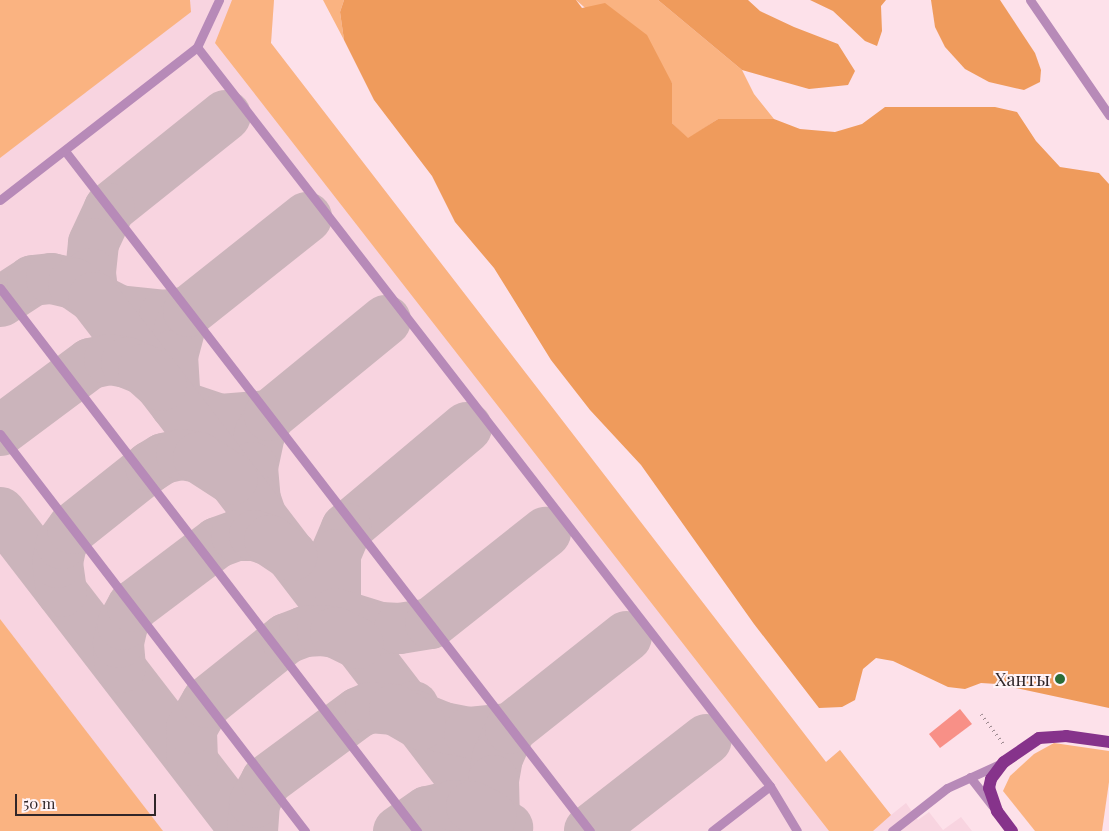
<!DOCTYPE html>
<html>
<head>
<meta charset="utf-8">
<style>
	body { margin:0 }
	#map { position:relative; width:1109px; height:831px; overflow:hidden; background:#fde1ea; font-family:"Playfair Display",serif }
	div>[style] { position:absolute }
	.built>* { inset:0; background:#f8d4e0 }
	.green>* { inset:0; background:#fab381 }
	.forest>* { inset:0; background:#ef9b5c }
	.taxiway>* { height:51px; margin:-25.5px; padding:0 25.5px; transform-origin:25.5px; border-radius:25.5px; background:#cbb4bb }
	.building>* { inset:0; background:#f89087 }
	.path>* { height:3px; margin-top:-1.5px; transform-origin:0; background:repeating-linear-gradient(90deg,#9c898f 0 1px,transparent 0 5px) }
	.service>* { height:9px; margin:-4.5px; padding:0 4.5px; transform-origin:4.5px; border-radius:4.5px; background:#b78ab8 }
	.primary>* { height:12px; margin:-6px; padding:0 6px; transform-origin:6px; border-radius:6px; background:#86338b }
	.dots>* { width:14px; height:14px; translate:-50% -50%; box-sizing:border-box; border:2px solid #fff3f7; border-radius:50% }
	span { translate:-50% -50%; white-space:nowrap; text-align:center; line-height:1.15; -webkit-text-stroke:4px #fff3f7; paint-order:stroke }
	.poi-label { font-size:18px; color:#302629 }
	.right { translate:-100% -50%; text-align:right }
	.scale { position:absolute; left:15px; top:794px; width:141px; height:22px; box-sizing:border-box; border:2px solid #302629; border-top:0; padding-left:6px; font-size:15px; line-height:18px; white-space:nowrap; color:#302629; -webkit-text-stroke:4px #fff3f7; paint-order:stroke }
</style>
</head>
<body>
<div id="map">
	<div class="built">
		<div style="clip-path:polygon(0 0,274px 0,271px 43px,826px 762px,840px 750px,891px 815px,906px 803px,918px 820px,929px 812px,943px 830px,961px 817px,972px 831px,0 831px)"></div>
	</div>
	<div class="green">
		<div style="clip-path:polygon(0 0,190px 0,191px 12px,0 158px)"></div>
		<div style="clip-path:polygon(232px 0,274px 0,271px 43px,826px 762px,840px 750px,891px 815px,873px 831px,829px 831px,215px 43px)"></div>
		<div style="clip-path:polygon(323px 0,344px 0,340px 12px,344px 40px)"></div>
		<div style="clip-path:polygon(576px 0,658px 0,742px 70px,754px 94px,774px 119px,718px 119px,688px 139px,672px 123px,672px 83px)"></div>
		<div style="clip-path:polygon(0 619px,163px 831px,0 831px)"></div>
		<div style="clip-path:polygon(1054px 743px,1109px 751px,1109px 782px,1102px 831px,1035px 831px,1003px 791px,1010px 776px,1034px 754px)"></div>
	</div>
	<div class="forest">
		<div style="clip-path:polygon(344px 0,576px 0,582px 8px,605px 3px,647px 35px,672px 83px,672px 123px,688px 138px,718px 119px,774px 119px,800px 129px,835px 132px,862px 124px,885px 107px,995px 107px,1017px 112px,1036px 141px,1060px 167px,1099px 173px,1109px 184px,1109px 708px,997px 684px,981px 683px,965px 689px,948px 687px,893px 661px,876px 658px,863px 669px,855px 700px,842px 707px,819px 708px,754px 624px,641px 465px,590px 410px,551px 360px,494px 268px,455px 222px,432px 176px,374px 100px,344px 40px,340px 12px)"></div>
		<div style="clip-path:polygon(658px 0,748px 0,760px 11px,794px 27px,838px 44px,855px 71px,848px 85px,809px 89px,742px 70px)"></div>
		<div style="clip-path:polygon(810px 0,886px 0,881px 6px,882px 31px,877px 46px,865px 41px,833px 11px)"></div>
		<div style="clip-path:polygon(931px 0,1000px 0,1035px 53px,1041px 70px,1040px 82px,1024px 90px,989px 82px,965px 69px,945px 47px,935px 27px)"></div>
	</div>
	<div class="taxiway">
		<div style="left:225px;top:115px;width:149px;rotate:141.3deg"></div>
		<div style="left:109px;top:208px;width:38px;rotate:115deg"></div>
		<div style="left:93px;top:243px;width:30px;rotate:96deg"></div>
		<div style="left:90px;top:273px;width:24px;rotate:83deg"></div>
		<div style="left:93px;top:297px;width:28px;rotate:27deg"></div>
		<div style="left:118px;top:310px;width:46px;rotate:6.2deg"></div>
		<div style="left:164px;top:315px;width:24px;rotate:-9deg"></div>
		<div style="left:188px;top:311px;width:13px;rotate:122deg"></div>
		<div style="left:181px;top:322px;width:34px;rotate:105deg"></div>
		<div style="left:172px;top:355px;width:49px;rotate:86.5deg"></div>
		<div style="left:175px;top:404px;width:47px;rotate:18.4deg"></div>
		<div style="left:220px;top:419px;width:49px;rotate:-4.7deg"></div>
		<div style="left:269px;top:415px;width:21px;rotate:118deg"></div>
		<div style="left:259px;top:434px;width:34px;rotate:102deg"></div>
		<div style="left:252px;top:467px;width:32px;rotate:85deg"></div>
		<div style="left:255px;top:499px;width:18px;rotate:71deg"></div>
		<div style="left:0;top:301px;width:38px;rotate:-33deg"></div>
		<div style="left:32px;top:280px;width:19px;rotate:-6deg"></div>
		<div style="left:51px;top:278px;width:23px;rotate:13deg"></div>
		<div style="left:73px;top:283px;width:24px;rotate:35deg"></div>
		<div style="left:93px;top:297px;width:673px;rotate:52.55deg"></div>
		<div style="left:188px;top:311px;width:151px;rotate:-38.5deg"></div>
		<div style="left:269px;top:415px;width:150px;rotate:-39.3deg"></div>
		<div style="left:466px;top:427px;width:157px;rotate:139.9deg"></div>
		<div style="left:346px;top:528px;width:28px;rotate:113deg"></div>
		<div style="left:335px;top:554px;width:59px;rotate:90deg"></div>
		<div style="left:335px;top:613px;width:47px;rotate:17.3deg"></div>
		<div style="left:380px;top:627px;width:19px;rotate:3deg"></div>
		<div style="left:399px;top:628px;width:31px;rotate:-9deg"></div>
		<div style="left:430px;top:623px;width:147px;rotate:-38.4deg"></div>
		<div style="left:0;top:430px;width:112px;rotate:-36.7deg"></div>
		<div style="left:90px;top:363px;width:19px;rotate:-12deg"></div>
		<div style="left:109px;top:359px;width:17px;rotate:10deg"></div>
		<div style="left:126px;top:362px;width:18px;rotate:22deg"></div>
		<div style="left:143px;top:369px;width:24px;rotate:42deg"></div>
		<div style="left:0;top:512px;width:403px;rotate:52.4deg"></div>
		<div style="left:61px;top:591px;width:29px;rotate:-98deg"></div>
		<div style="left:57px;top:562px;width:19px;rotate:-78deg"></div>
		<div style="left:61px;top:543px;width:19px;rotate:-54deg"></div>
		<div style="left:72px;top:528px;width:100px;rotate:-38.5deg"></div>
		<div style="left:150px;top:466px;width:15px;rotate:-32deg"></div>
		<div style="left:163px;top:458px;width:18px;rotate:-13deg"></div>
		<div style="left:181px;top:454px;width:17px;rotate:10deg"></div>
		<div style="left:198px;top:457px;width:40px;rotate:32.9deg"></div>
		<div style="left:120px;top:667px;width:25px;rotate:-95deg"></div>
		<div style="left:118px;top:642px;width:18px;rotate:-77deg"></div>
		<div style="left:122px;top:624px;width:21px;rotate:-61deg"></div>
		<div style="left:132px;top:606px;width:106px;rotate:-37deg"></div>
		<div style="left:217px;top:542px;width:20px;rotate:-20deg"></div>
		<div style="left:236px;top:535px;width:18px"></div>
		<div style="left:254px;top:535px;width:16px;rotate:18deg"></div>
		<div style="left:269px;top:540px;width:27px;rotate:34deg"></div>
		<div style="left:413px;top:706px;width:9px;rotate:90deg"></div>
		<div style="left:413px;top:715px;width:32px;rotate:22deg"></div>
		<div style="left:443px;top:727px;width:26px;rotate:11deg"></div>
		<div style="left:469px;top:732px;width:41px;rotate:-5.6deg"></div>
		<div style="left:510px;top:728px;width:32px;rotate:114deg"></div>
		<div style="left:497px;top:757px;width:23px;rotate:100deg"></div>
		<div style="left:493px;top:780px;width:40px;rotate:88.6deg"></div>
		<div style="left:494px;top:820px;width:15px;rotate:28deg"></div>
		<div style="left:510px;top:728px;width:148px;rotate:-38.4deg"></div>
		<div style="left:192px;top:760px;width:32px;rotate:-92deg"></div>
		<div style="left:191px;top:728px;width:30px;rotate:-60deg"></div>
		<div style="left:206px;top:702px;width:102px;rotate:-38.7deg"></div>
		<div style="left:286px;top:638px;width:19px;rotate:-21deg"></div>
		<div style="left:304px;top:631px;width:18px;rotate:-3deg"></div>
		<div style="left:322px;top:630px;width:13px;rotate:9deg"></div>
		<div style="left:335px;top:632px;width:25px;rotate:26deg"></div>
		<div style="left:589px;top:830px;width:148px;rotate:-37.9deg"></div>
		<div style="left:252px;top:831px;width:29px;rotate:-86deg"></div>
		<div style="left:254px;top:802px;width:25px;rotate:-61deg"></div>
		<div style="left:266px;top:780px;width:114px;rotate:-36.5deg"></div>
		<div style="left:358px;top:712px;width:13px;rotate:-23deg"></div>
		<div style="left:370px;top:707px;width:24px;rotate:5deg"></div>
		<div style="left:394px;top:709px;width:30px;rotate:30deg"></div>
		<div style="left:398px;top:831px;width:35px;rotate:-35deg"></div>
		<div style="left:427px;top:811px;width:27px;rotate:-13deg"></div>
		<div style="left:453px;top:805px;width:18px;rotate:3deg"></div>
		<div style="left:471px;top:806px;width:22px;rotate:27deg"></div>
	</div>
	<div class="building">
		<div style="clip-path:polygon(960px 709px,972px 724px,940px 748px,929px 734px)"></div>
	</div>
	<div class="path">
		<div style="left:981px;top:714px;width:38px;rotate:53deg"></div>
	</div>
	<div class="service">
		<div style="left:1030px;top:0;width:140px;rotate:55.5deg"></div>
		<div style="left:197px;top:47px;width:52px;rotate:-64.9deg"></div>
		<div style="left:65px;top:151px;width:859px;rotate:52.33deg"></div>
		<div style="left:0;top:200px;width:249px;rotate:-37.8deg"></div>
		<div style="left:197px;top:47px;width:935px;rotate:52.21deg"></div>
		<div style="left:770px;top:786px;width:52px;rotate:59deg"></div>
		<div style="left:0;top:288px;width:685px;rotate:52.48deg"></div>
		<div style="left:0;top:434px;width:501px;rotate:52.47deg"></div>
		<div style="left:970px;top:777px;width:36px;rotate:52deg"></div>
		<div style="left:712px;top:831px;width:73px;rotate:-37.8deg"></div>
		<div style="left:892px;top:831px;width:70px;rotate:-38deg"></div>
		<div style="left:947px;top:788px;width:60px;rotate:-24.4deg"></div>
	</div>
	<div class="primary">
		<div style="left:1012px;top:831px;width:25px;rotate:-127deg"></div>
		<div style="left:997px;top:811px;width:24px;rotate:-109deg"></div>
		<div style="left:989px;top:788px;width:9px;rotate:-77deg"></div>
		<div style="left:991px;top:779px;width:21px;rotate:-53deg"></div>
		<div style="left:1004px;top:762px;width:42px;rotate:-34.4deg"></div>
		<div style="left:1039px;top:738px;width:27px;rotate:-4deg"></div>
		<div style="left:1066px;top:736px;width:43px;rotate:7.9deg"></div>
	</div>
	<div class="dots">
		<div style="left:1060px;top:679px;background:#2c6d37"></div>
	</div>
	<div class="poi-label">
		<span class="right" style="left:1050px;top:679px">Ханты</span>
	</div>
	<div class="scale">50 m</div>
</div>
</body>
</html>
